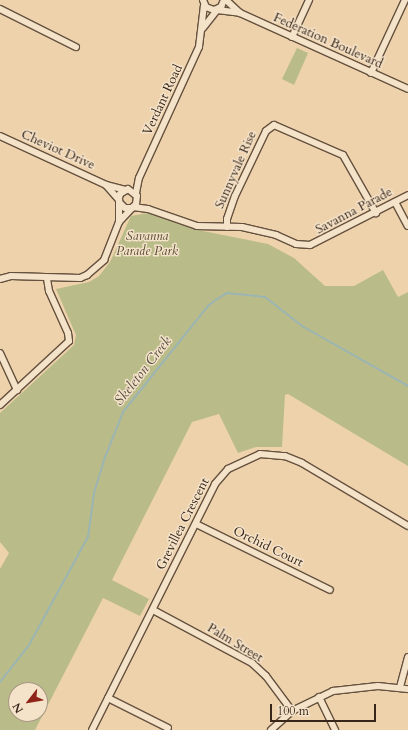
<!DOCTYPE html>
<html>
<head>
<meta charset="utf-8">
<style>
	body { margin:0 }
	#map { position:relative; width:408px; height:730px; overflow:hidden; background:#eed2ac; font-family:Cardo,serif }
	div>[style] { position:absolute }
	.green>* { inset:0; background:#b9bc89 }
	.stream>* { height:2px; margin:-1px; padding:0 1px; transform-origin:1px; border-radius:1px; background:#9cb5b3 }
	.roads { filter:drop-shadow(1px 0 #65513e) drop-shadow(-1px 0 #65513e) drop-shadow(0 1px #65513e) drop-shadow(0 -1px #65513e) }
	.minor>* { height:6px; margin:-3px; padding:0 3px; transform-origin:3px; border-radius:3px; background:#f4e2c9 }
	span { translate:-50% -50%; white-space:nowrap; text-align:center; line-height:1.15; -webkit-text-stroke:3px #f4e2c9; paint-order:stroke }
	.street-label { font-size:13px; color:#372619 }
	.park-label { font-size:13px; color:#584c35; font-style:italic }
	.water-label { font-size:14px; color:#504a40; font-style:italic }
	.north { position:absolute; left:8px; top:682px; width:40px; height:40px; box-sizing:border-box; background:#f4e2c9; border:1px solid #a89783; border-radius:50%; rotate:239deg; font-size:11px; font-weight:700; line-height:16px; text-align:center; color:#372619 }
	.north::after { content:''; display:block; margin:auto; width:14px; height:18px; background:#8f2418; clip-path:polygon(50% 0,100% 100%,50% 72%,0 100%) }
	.scale { position:absolute; left:270px; top:704px; width:106px; height:18px; box-sizing:border-box; border:2px solid #372619; border-top:0; padding-left:5px; font-size:12px; line-height:14px; white-space:nowrap; color:#372619; -webkit-text-stroke:3px #f4e2c9; paint-order:stroke }
</style>
</head>
<body>
<div id="map">
	<div class="green">
		<div style="clip-path:polygon(297px 48px,308px 53px,294px 85px,282px 79px)"></div>
		<div style="clip-path:polygon(evenodd,148px 213px,203px 231px,268px 244px,294px 258px,325px 286px,354px 286px,383px 270px,398px 297px,408px 292px,408px 466px,288px 394px,285px 395px,282px 447px,256px 447px,238px 453px,219px 414px,192px 422px,112px 580px,149px 599px,140px 616px,103px 598px,35px 730px,0 730px,0 569px,9px 553px,0 542px,0 413px,74px 345px,76px 335px,56px 289px,89px 282px,99px 276px,110px 262px,131px 216px,148px 213px,16px 690px,40px 690px,40px 714px,16px 714px,16px 690px)"></div>
	</div>
	<div class="stream">
		<div style="left:0;top:682px;width:47px;rotate:-51.9deg"></div>
		<div style="left:29px;top:645px;width:123px;rotate:-61.4deg"></div>
		<div style="left:88px;top:537px;width:44px;rotate:-82.2deg"></div>
		<div style="left:94px;top:493px;width:34px;rotate:-73deg"></div>
		<div style="left:104px;top:460px;width:52px;rotate:-68.4deg"></div>
		<div style="left:123px;top:412px;width:136px;rotate:-51.3deg"></div>
		<div style="left:208px;top:306px;width:11px;rotate:-38deg"></div>
		<div style="left:217px;top:299px;width:12px;rotate:-31deg"></div>
		<div style="left:227px;top:293px;width:38px;rotate:6deg"></div>
		<div style="left:265px;top:297px;width:47px;rotate:38.1deg"></div>
		<div style="left:302px;top:326px;width:122px;rotate:29.5deg"></div>
	</div>
	<div class="roads">
		<div class="minor">
			<div style="left:203px;top:0;width:8px;rotate:67deg"></div>
			<div style="left:206px;top:7px;width:9px;rotate:21deg"></div>
			<div style="left:214px;top:10px;width:8px;rotate:-23deg"></div>
			<div style="left:221px;top:7px;width:8px;rotate:-67deg"></div>
			<div style="left:226px;top:0;width:19px;rotate:43deg"></div>
			<div style="left:0;top:9px;width:85px;rotate:26.6deg"></div>
			<div style="left:217px;top:10px;width:23px;rotate:7deg"></div>
			<div style="left:240px;top:13px;width:184px;rotate:24.3deg"></div>
			<div style="left:203px;top:28px;width:23px;rotate:-52deg"></div>
			<div style="left:292px;top:37px;width:41px;rotate:-65.3deg"></div>
			<div style="left:371px;top:73px;width:81px;rotate:-65deg"></div>
			<div style="left:0;top:136px;width:117px;rotate:24.8deg"></div>
			<div style="left:106px;top:185px;width:21px;rotate:14deg"></div>
			<div style="left:106px;top:185px;width:20px;rotate:49deg"></div>
			<div style="left:136px;top:193px;width:15px;rotate:-79deg"></div>
			<div style="left:139px;top:178px;width:144px;rotate:-65.4deg"></div>
			<div style="left:199px;top:47px;width:42px;rotate:-83.2deg"></div>
			<div style="left:395px;top:202px;width:27px;rotate:62deg"></div>
			<div style="left:133px;top:207px;width:15px;rotate:8deg"></div>
			<div style="left:148px;top:209px;width:52px;rotate:19.1deg"></div>
			<div style="left:197px;top:226px;width:45px;rotate:1.3deg"></div>
			<div style="left:242px;top:227px;width:35px;rotate:13deg"></div>
			<div style="left:276px;top:235px;width:22px;rotate:24deg"></div>
			<div style="left:296px;top:244px;width:14px;rotate:4deg"></div>
			<div style="left:310px;top:245px;width:110px;rotate:-27deg"></div>
			<div style="left:119px;top:222px;width:24px;rotate:-90deg"></div>
			<div style="left:119px;top:198px;width:4px;rotate:-76deg"></div>
			<div style="left:120px;top:194px;width:9px;rotate:-32deg"></div>
			<div style="left:128px;top:189px;width:11px;rotate:38deg"></div>
			<div style="left:137px;top:196px;width:8px;rotate:97deg"></div>
			<div style="left:136px;top:204px;width:6px;rotate:135deg"></div>
			<div style="left:132px;top:208px;width:7px;rotate:180deg"></div>
			<div style="left:125px;top:208px;width:7px;rotate:-135deg"></div>
			<div style="left:227px;top:227px;width:8px;rotate:-90deg"></div>
			<div style="left:227px;top:219px;width:24px;rotate:-71deg"></div>
			<div style="left:235px;top:196px;width:72px;rotate:-64.5deg"></div>
			<div style="left:266px;top:131px;width:10px;rotate:-37deg"></div>
			<div style="left:274px;top:125px;width:75px;rotate:23.5deg"></div>
			<div style="left:343px;top:155px;width:67px;rotate:60.4deg"></div>
			<div style="left:0;top:279px;width:11px;rotate:-15deg"></div>
			<div style="left:11px;top:276px;width:69px;rotate:1.7deg"></div>
			<div style="left:80px;top:278px;width:8px;rotate:-23deg"></div>
			<div style="left:87px;top:275px;width:23px;rotate:-41deg"></div>
			<div style="left:104px;top:260px;width:41px;rotate:-68.5deg"></div>
			<div style="left:119px;top:222px;width:19px;rotate:-47deg"></div>
			<div style="left:0;top:353px;width:41px;rotate:65.3deg"></div>
			<div style="left:0;top:405px;width:94px;rotate:-42.8deg"></div>
			<div style="left:69px;top:341px;width:8px;rotate:-97deg"></div>
			<div style="left:68px;top:333px;width:46px;rotate:-114.3deg"></div>
			<div style="left:49px;top:291px;width:13px;rotate:-99deg"></div>
			<div style="left:196px;top:524px;width:149px;rotate:26.2deg"></div>
			<div style="left:153px;top:610px;width:112px;rotate:28.2deg"></div>
			<div style="left:252px;top:663px;width:19px;rotate:43deg"></div>
			<div style="left:266px;top:676px;width:44px;rotate:53.4deg"></div>
			<div style="left:400px;top:687px;width:31px;rotate:-75deg"></div>
			<div style="left:319px;top:697px;width:37px;rotate:64deg"></div>
			<div style="left:108px;top:698px;width:67px;rotate:26.6deg"></div>
			<div style="left:92px;top:730px;width:275px;rotate:-63.4deg"></div>
			<div style="left:215px;top:484px;width:20px;rotate:-49deg"></div>
			<div style="left:228px;top:469px;width:35px;rotate:-25deg"></div>
			<div style="left:260px;top:454px;width:25px;rotate:5deg"></div>
			<div style="left:285px;top:456px;width:18px;rotate:22deg"></div>
			<div style="left:302px;top:463px;width:123px;rotate:30.7deg"></div>
			<div style="left:271px;top:730px;width:28px;rotate:-42deg"></div>
			<div style="left:292px;top:711px;width:46px;rotate:-26deg"></div>
			<div style="left:333px;top:691px;width:45px;rotate:-6.3deg"></div>
			<div style="left:378px;top:686px;width:30px;rotate:6deg"></div>
		</div>
	</div>
	<div class="street-label">
		<span style="left:328px;top:41px;rotate:24deg">Federation Boulevard</span>
		<span style="left:163px;top:100px;rotate:-65deg">Verdant Road</span>
		<span style="left:58px;top:150px;rotate:24deg">Cheviot Drive</span>
		<span style="left:236px;top:170px;rotate:-66deg">Sunnyvale Rise</span>
		<span style="left:354px;top:211px;rotate:-28deg">Savanna Parade</span>
		<span style="left:183px;top:524px;rotate:-63deg">Grevillea Crescent</span>
		<span style="left:268px;top:547px;rotate:26deg">Orchid Court</span>
		<span style="left:235px;top:643px;rotate:31deg">Palm Street</span>
	</div>
	<div class="park-label">
		<span style="left:147px;top:244px">Savanna<br>Parade Park</span>
	</div>
	<div class="water-label">
		<span style="left:143px;top:371px;rotate:-52deg">Skeleton Creek</span>
	</div>
	<div class="north">N</div>
	<div class="scale">100 m</div>
</div>
</body>
</html>
